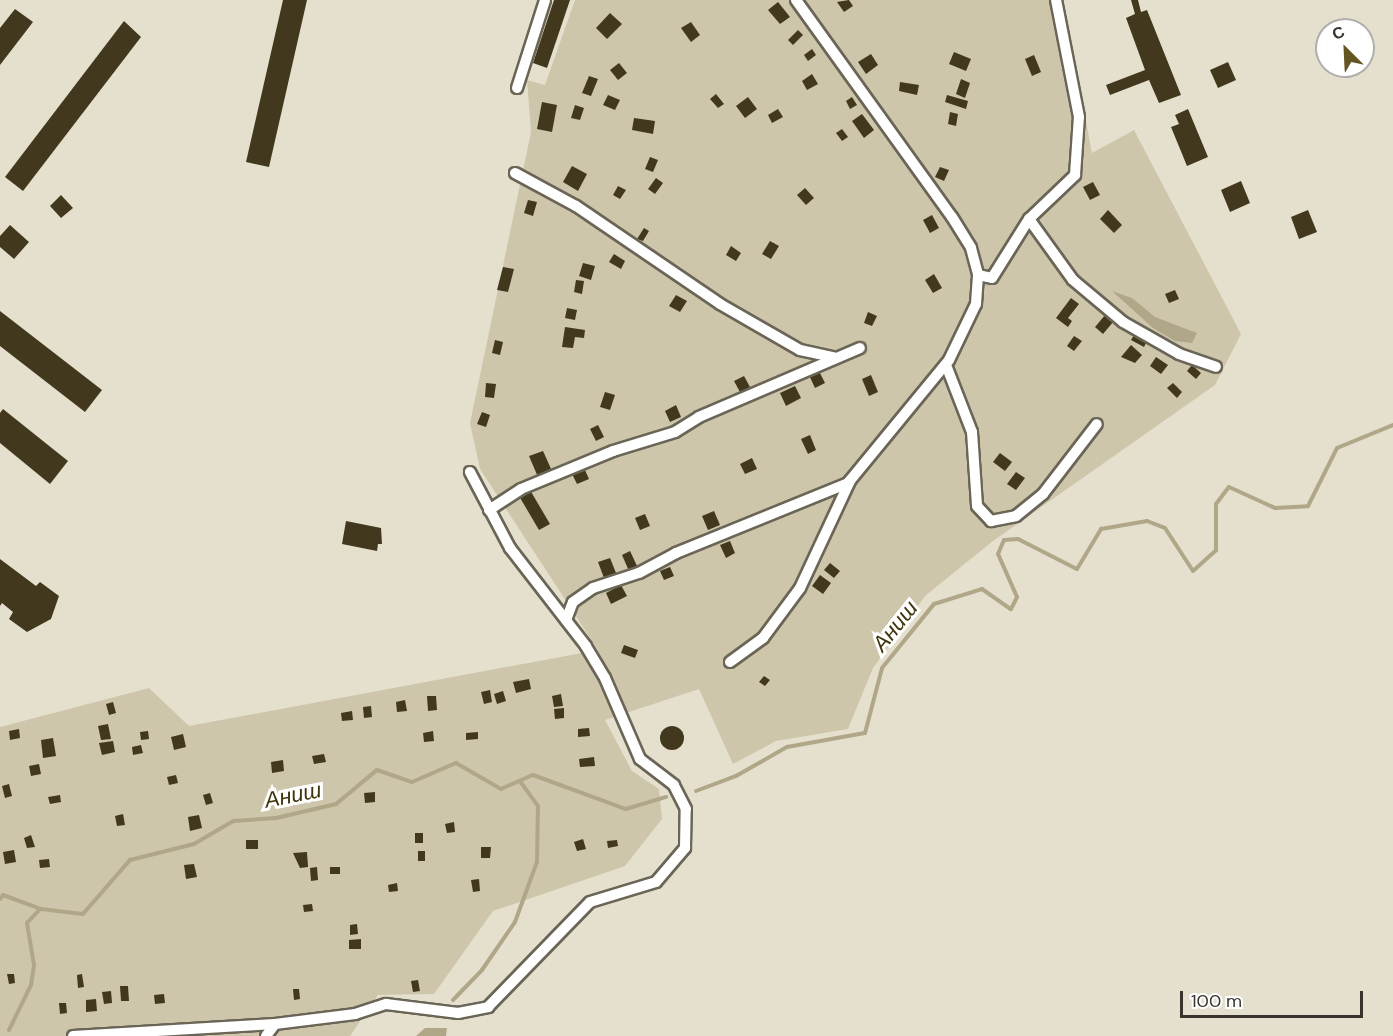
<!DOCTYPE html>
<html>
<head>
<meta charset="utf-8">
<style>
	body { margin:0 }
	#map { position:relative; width:1393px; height:1036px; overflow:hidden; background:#e5e0ce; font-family:"DM Sans",sans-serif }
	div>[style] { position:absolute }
	.green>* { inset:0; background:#cec6ab }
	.water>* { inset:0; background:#b0a688 }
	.stream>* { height:4px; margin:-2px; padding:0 2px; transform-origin:2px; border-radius:2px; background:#b0a688 }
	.building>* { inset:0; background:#41381d }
	.round { border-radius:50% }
	.roads { filter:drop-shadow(2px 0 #6a6556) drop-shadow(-2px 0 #6a6556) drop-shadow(0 2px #6a6556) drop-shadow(0 -2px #6a6556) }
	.street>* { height:10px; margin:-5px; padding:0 5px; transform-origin:5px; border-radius:5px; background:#fff }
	span { translate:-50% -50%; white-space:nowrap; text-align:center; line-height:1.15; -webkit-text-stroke:6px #fff; paint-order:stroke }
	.water-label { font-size:22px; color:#40340b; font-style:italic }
	.north { position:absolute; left:1315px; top:18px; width:60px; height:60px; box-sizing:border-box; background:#fff; border:2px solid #afaeab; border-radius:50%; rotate:336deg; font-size:16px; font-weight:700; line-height:24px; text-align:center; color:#36342d }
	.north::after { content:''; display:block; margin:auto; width:21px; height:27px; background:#645522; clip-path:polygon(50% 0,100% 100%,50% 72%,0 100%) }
	.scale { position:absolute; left:1180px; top:991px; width:183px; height:27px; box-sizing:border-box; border:3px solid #36342d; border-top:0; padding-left:8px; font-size:18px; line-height:21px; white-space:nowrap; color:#36342d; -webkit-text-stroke:4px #fff; paint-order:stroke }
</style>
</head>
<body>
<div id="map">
	<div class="green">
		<div style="clip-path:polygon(575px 0,1063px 0,1092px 153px,1134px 130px,1241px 334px,1215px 385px,993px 541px,925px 596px,873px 668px,848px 729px,776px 741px,733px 764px,699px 689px,605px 720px,632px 771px,659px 789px,662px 819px,625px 866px,493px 911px,434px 994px,378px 995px,350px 1036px,0 1036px,0 727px,149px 688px,189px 726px,598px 650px,480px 469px,470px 423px,531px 132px,527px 80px,545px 85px)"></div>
	</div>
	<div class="water">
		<div style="clip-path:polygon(1112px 291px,1132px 298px,1155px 317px,1197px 333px,1192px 343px,1175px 341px,1153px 328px)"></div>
		<div style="clip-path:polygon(425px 1028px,447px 1028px,446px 1036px,416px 1036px)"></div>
	</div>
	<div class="stream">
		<div style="left:696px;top:791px;width:43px;rotate:-20.6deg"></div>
		<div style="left:736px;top:776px;width:59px;rotate:-29.6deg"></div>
		<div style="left:787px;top:747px;width:79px;rotate:-10.2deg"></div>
		<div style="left:865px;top:733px;width:67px;rotate:-75.3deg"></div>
		<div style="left:882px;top:668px;width:82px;rotate:-50.9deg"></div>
		<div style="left:934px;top:604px;width:50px;rotate:-17.4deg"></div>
		<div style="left:982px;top:589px;width:35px;rotate:35deg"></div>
		<div style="left:1011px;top:609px;width:13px;rotate:-63deg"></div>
		<div style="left:1017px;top:597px;width:47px;rotate:-113.8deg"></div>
		<div style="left:998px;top:554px;width:15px;rotate:-67deg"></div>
		<div style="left:1004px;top:540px;width:14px;rotate:-4deg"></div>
		<div style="left:1018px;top:539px;width:66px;rotate:27deg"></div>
		<div style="left:1077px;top:569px;width:47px;rotate:-59deg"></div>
		<div style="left:1101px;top:529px;width:47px;rotate:-9.9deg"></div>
		<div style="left:1147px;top:521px;width:19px;rotate:21deg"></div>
		<div style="left:1165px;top:528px;width:51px;rotate:56.9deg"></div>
		<div style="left:1193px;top:571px;width:31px;rotate:-42deg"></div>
		<div style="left:1216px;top:550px;width:46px;rotate:-90deg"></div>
		<div style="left:1216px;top:504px;width:21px;rotate:-53deg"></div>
		<div style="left:1229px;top:487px;width:51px;rotate:24.5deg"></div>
		<div style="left:1275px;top:508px;width:33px;rotate:-3deg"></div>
		<div style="left:1308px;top:506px;width:65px;rotate:-63.4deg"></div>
		<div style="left:1337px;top:448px;width:61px;rotate:-22.3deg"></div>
		<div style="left:0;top:899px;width:5px;rotate:-53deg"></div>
		<div style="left:3px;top:895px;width:40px;rotate:20.2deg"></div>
		<div style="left:41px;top:909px;width:42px;rotate:6.8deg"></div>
		<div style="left:83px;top:914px;width:72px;rotate:-49deg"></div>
		<div style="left:130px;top:860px;width:66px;rotate:-14deg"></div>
		<div style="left:194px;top:844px;width:45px;rotate:-30.5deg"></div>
		<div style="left:233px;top:821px;width:43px;rotate:-4deg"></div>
		<div style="left:276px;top:818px;width:62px;rotate:-13.1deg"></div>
		<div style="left:336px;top:804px;width:53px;rotate:-39.7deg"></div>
		<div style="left:377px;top:770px;width:37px;rotate:19deg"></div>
		<div style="left:412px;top:782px;width:48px;rotate:-23.4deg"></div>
		<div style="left:456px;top:763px;width:52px;rotate:30deg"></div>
		<div style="left:501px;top:789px;width:35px;rotate:-24deg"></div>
		<div style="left:533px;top:775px;width:99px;rotate:20.1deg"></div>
		<div style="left:626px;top:809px;width:42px;rotate:-16.7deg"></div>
		<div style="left:453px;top:1000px;width:42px;rotate:-46deg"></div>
		<div style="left:482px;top:970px;width:58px;rotate:-55.5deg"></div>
		<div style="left:515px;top:922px;width:64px;rotate:-69.9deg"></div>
		<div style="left:537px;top:862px;width:56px;rotate:-89deg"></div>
		<div style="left:538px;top:806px;width:31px;rotate:-126deg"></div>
		<div style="left:9px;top:1030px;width:50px;rotate:-63.9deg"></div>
		<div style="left:31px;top:985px;width:20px;rotate:-81deg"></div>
		<div style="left:34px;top:965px;width:43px;rotate:-99.5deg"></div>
		<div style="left:27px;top:923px;width:19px;rotate:-47deg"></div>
	</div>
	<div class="building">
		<div style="clip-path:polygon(283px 0,307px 0,269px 167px,246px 162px)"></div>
		<div style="clip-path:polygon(554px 0,570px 0,547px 68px,533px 63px)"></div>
		<div style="clip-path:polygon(849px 0,853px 6px,844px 12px,837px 2px)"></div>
		<div style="clip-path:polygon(1131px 0,1138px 0,1141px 12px,1147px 10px,1181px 95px,1159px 103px,1149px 80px,1110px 95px,1106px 85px,1145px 70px,1126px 18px,1135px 14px)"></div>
		<div style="clip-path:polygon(778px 2px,790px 17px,780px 24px,768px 10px)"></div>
		<div style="clip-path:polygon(15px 9px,33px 22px,0 65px,0 28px)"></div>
		<div style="clip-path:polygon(610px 13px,622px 24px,607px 39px,596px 28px)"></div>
		<div style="clip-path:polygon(124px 21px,141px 37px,23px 191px,5px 177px)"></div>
		<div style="clip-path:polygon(691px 22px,700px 35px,691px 42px,681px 28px)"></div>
		<div style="clip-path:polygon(798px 30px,803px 35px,793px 45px,788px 40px)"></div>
		<div style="clip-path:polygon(812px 49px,816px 55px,808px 61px,804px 55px)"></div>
		<div style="clip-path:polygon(954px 52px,971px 59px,966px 71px,949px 64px)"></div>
		<div style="clip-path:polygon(871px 54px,878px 65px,866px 74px,858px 62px)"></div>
		<div style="clip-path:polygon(1034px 55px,1041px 72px,1032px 76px,1025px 59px)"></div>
		<div style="clip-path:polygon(1228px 62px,1236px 80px,1218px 88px,1210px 70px)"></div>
		<div style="clip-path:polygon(619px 63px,627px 73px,618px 80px,610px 70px)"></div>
		<div style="clip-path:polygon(812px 74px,818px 84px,807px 90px,802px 81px)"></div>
		<div style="clip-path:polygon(589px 76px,598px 79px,591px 96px,582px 93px)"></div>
		<div style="clip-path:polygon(961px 79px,970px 83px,965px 98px,956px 94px)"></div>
		<div style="clip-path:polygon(900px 82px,919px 85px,917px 95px,899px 91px)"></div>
		<div style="clip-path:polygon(716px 94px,724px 104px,718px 108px,710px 99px)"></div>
		<div style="clip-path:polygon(608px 95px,620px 100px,615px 110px,603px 105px)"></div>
		<div style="clip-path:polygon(947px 95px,968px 101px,966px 109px,945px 102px)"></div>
		<div style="clip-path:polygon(748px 97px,757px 109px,745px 118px,736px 106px)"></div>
		<div style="clip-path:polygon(852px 97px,857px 105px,850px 109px,846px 101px)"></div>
		<div style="clip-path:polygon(542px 102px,557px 105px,552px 132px,537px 129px)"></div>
		<div style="clip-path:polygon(575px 105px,584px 108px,580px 120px,571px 118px)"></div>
		<div style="clip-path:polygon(778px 109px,783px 117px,772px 123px,768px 115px)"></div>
		<div style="clip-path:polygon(1188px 109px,1208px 157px,1187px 166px,1171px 127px,1179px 124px,1175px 115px)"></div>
		<div style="clip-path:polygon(950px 112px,958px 114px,956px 126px,948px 124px)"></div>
		<div style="clip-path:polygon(862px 114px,874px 130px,864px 138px,852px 121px)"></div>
		<div style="clip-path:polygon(634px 118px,655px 121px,653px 134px,632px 130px)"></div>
		<div style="clip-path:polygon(842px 129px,848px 137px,842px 141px,836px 133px)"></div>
		<div style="clip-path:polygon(650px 157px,658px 160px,653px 172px,645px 169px)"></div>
		<div style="clip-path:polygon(572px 166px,587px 174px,578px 191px,563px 182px)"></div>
		<div style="clip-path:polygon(940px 167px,949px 170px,944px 181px,935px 177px)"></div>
		<div style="clip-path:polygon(656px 178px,663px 183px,655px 194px,648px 189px)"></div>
		<div style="clip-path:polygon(1241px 181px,1250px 203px,1230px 212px,1221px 190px)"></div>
		<div style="clip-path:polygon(1093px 182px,1100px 195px,1090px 200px,1083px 187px)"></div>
		<div style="clip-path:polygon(618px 186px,626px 190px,620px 199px,613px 195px)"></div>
		<div style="clip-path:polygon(805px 188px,814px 198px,806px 205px,797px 195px)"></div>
		<div style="clip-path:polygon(61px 195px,73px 208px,61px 218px,50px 206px)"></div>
		<div style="clip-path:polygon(528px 200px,537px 202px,533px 216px,524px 213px)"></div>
		<div style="clip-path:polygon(1108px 210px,1122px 225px,1114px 233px,1100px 219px)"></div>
		<div style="clip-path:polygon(1308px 210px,1317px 232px,1299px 239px,1291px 217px)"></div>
		<div style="clip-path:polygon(932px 215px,939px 228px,930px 233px,923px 220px)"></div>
		<div style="clip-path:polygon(10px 225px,29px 242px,14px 259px,0 247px,0 236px)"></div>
		<div style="clip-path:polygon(644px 228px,649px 231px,643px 241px,637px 239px)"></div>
		<div style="clip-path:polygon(770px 241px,779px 246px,771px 259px,762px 254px)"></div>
		<div style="clip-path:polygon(731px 246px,741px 253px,736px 261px,726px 255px)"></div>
		<div style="clip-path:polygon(614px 254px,625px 261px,621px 269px,609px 262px)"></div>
		<div style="clip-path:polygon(583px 263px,595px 266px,591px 280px,579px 276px)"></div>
		<div style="clip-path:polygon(503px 267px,514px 269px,508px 292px,497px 290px)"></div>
		<div style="clip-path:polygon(934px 274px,942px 288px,933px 293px,925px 280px)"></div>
		<div style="clip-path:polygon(576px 280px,584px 281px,582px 294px,574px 292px)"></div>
		<div style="clip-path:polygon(1175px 290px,1179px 299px,1169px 303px,1165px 294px)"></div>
		<div style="clip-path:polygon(676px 295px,687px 301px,680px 312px,669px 306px)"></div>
		<div style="clip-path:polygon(1071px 298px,1079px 304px,1068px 318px,1072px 321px,1068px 327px,1056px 318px)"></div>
		<div style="clip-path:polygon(567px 308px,577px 310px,575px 320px,565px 318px)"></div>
		<div style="clip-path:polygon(0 311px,102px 390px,85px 412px,0 346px)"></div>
		<div style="clip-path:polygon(868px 312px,877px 316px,872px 326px,864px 323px)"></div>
		<div style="clip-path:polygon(1106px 314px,1114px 321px,1103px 334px,1095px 327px)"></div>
		<div style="clip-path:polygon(565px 327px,585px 330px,584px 338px,575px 337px,573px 348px,562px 347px)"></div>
		<div style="clip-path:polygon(1134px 335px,1147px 341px,1144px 347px,1131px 340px)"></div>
		<div style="clip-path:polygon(1074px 336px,1082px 341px,1074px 351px,1067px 346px)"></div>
		<div style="clip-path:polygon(495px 340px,503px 342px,500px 355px,492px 353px)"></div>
		<div style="clip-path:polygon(1131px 345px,1142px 355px,1135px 363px,1121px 357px)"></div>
		<div style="clip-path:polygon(1156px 357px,1168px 365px,1161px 374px,1150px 366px)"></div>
		<div style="clip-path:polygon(1192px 365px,1201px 373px,1196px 379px,1187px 371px)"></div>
		<div style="clip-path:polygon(819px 371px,825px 383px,815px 388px,809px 375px)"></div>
		<div style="clip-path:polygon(871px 375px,878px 392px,869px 396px,862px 379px)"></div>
		<div style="clip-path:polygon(744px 376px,750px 387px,740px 392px,734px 381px)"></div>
		<div style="clip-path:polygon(486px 383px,496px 384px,494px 398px,485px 397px)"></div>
		<div style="clip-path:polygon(1173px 383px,1182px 392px,1177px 398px,1167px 388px)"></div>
		<div style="clip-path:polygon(795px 386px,801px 398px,786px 406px,780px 393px)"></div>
		<div style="clip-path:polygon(605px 392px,615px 395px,610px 410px,600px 407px)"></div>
		<div style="clip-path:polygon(676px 405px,681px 417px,670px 422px,665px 411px)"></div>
		<div style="clip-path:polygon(3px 409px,68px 461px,50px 484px,0 443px,0 413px)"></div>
		<div style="clip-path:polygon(482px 412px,490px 415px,486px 427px,477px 424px)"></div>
		<div style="clip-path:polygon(598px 425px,604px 437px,596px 441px,590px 429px)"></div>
		<div style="clip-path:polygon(810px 435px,816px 450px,808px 454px,801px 439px)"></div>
		<div style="clip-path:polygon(543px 451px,552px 471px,538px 477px,529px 456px)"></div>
		<div style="clip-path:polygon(1000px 453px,1012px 462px,1005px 471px,993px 462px)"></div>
		<div style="clip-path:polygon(752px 458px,757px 469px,745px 474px,740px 464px)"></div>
		<div style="clip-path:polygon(584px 468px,589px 479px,577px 484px,572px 474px)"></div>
		<div style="clip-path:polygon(1016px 472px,1025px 478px,1016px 490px,1007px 484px)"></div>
		<div style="clip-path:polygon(530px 490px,550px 524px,539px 530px,519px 496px)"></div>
		<div style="clip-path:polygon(714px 511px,720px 525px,708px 530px,702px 516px)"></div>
		<div style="clip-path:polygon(645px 514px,650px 526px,640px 530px,635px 518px)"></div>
		<div style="clip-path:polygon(346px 521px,381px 528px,382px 544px,378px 544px,377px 551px,342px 544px)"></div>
		<div style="clip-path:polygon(730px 541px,735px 553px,726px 558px,720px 545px)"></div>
		<div style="clip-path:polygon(630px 551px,638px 568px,629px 571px,622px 555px)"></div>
		<div style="clip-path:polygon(610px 558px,616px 573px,604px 578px,598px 562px)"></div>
		<div style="clip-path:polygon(0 559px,36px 586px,40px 582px,59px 596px,51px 619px,27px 632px,9px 619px,13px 612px,2px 603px,0 606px)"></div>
		<div style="clip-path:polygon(830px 563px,840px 571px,834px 578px,824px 570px)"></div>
		<div style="clip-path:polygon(670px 567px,674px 576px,664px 580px,660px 571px)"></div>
		<div style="clip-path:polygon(820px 575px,831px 583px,823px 594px,812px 586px)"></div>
		<div style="clip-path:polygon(621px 585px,627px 596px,611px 604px,606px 593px)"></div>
		<div style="clip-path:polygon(624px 645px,638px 650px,635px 658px,621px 653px)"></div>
		<div style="clip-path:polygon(764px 676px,770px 680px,765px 686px,759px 682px)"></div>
		<div style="clip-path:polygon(529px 679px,531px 689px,516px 693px,513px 682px)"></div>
		<div style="clip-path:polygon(490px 690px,492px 702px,484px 704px,481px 692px)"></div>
		<div style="clip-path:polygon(503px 691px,506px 701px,497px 704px,494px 694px)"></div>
		<div style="clip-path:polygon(561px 694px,563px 706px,554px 707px,552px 696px)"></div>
		<div style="clip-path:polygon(427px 696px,436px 696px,437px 710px,428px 711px)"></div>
		<div style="clip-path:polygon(405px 700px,407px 711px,397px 712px,396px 702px)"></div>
		<div style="clip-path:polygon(113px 702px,116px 713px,109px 715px,106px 704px)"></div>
		<div style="clip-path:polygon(371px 706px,372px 717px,364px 718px,363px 707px)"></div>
		<div style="clip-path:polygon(564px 708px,564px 718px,555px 719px,554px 709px)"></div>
		<div style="clip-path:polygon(352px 711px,353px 720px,342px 721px,341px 713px)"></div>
		<div style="clip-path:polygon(108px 724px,111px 739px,101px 740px,98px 726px)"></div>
		<div class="round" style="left:660px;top:726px;width:24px;height:24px"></div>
		<div style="clip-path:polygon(589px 728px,590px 736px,578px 737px,578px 729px)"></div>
		<div style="clip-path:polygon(19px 729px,20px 738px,10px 740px,9px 731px)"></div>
		<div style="clip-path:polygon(148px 731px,149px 739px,141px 740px,140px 732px)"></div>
		<div style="clip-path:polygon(433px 731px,434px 741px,424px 742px,423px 733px)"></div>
		<div style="clip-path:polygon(478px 732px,478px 739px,466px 740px,466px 733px)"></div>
		<div style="clip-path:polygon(183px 734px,186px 747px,174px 750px,171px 737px)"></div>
		<div style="clip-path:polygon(53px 738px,56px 756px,43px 758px,41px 740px)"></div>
		<div style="clip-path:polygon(113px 741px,115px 752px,102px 755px,99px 743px)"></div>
		<div style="clip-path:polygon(141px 745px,143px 753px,133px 755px,132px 747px)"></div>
		<div style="clip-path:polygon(324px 754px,326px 762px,314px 764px,312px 756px)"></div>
		<div style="clip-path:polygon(594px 757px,595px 766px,580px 767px,579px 759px)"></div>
		<div style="clip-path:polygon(283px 760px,284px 771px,272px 773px,271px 762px)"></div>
		<div style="clip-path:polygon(39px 764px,41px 774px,31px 776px,29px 766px)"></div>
		<div style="clip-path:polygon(176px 775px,178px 783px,169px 785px,167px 777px)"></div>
		<div style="clip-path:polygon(9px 784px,12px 796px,5px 798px,2px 786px)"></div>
		<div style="clip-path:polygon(375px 792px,375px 802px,365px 803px,364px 793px)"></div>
		<div style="clip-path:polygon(210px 793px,213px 803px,206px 805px,203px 795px)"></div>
		<div style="clip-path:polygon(60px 795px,61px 802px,50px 804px,48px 797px)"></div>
		<div style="clip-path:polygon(123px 814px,125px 825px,117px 826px,115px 816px)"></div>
		<div style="clip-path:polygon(199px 815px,202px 828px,190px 831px,188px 817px)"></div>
		<div style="clip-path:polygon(454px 822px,455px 832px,447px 833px,445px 824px)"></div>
		<div style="clip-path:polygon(415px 833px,423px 833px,423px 843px,415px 843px)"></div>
		<div style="clip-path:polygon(31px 835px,35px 847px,27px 848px,24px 838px)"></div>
		<div style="clip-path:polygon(583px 839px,586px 849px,577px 851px,574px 842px)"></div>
		<div style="clip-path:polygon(246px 840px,258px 840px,258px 849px,246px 849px)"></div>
		<div style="clip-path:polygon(617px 840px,618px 846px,608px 848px,607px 841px)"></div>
		<div style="clip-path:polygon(481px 847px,491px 847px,490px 858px,481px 858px)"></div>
		<div style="clip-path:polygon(14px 850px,16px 862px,5px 864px,3px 852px)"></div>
		<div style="clip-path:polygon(418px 851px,425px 851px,425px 861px,418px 861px)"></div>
		<div style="clip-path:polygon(307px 852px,308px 867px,300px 868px,293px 853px)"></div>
		<div style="clip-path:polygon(49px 859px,50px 867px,40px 868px,39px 860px)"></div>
		<div style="clip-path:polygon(194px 864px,197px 877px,186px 879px,184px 865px)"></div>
		<div style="clip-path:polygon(317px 867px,318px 880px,311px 881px,310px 868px)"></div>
		<div style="clip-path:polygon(330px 867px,340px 867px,340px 874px,330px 874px)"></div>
		<div style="clip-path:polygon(479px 879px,480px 891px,473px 892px,471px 880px)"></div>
		<div style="clip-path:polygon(397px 883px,398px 891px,389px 892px,388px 885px)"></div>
		<div style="clip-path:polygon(312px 904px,313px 911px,304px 912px,303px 905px)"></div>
		<div style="clip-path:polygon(357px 924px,358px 934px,350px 935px,350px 925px)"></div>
		<div style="clip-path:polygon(361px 939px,361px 949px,349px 949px,349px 940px)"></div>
		<div style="clip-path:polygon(7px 974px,14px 974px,15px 983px,9px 984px)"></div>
		<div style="clip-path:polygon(82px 974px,84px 987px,78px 988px,77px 975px)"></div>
		<div style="clip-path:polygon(418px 980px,420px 991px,413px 992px,411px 981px)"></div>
		<div style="clip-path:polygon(120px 986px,128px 986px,129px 1001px,121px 1001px)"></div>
		<div style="clip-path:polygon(293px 989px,299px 989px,300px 999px,294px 1000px)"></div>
		<div style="clip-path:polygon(111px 991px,112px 1003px,104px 1004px,102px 992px)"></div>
		<div style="clip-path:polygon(164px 994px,165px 1003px,155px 1004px,154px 995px)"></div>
		<div style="clip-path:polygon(96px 999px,97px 1011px,86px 1012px,86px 1000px)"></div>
		<div style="clip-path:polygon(59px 1003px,66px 1003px,67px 1013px,60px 1014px)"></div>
	</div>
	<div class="roads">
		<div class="street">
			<div style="left:796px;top:0;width:267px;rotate:54.3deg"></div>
			<div style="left:952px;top:217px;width:36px;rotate:58deg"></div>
			<div style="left:971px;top:248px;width:28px;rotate:75deg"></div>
			<div style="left:978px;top:275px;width:14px;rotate:12deg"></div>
			<div style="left:992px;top:278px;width:70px;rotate:-57.9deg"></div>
			<div style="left:1029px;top:219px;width:75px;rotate:54.2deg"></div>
			<div style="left:1073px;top:280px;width:65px;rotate:40deg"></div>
			<div style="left:1123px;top:322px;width:64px;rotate:29.7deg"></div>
			<div style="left:1179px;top:354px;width:39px;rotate:19deg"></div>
			<div style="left:517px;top:88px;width:92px;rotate:-72.3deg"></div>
			<div style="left:515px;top:173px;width:69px;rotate:28.4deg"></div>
			<div style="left:576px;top:206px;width:174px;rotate:34.2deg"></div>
			<div style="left:720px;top:304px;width:92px;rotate:29.9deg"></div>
			<div style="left:800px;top:350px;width:35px;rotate:12deg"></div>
			<div style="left:1029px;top:219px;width:64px;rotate:-43.7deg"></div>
			<div style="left:1075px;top:175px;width:58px;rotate:-86.1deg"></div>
			<div style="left:1079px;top:117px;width:119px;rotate:-101.1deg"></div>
			<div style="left:946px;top:365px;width:72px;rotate:68.8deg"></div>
			<div style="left:972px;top:432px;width:74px;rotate:86.1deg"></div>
			<div style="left:977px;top:506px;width:21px;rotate:47deg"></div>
			<div style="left:991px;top:521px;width:25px;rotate:-11deg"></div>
			<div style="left:1016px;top:516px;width:35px;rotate:-39deg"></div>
			<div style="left:1043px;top:494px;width:88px;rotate:-52.4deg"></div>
			<div style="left:489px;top:510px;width:38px;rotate:-33deg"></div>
			<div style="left:521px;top:489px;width:100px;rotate:-22.4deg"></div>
			<div style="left:613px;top:451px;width:65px;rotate:-17deg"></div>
			<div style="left:675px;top:432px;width:28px;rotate:-32deg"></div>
			<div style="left:699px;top:417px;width:175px;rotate:-23.2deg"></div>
			<div style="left:566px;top:620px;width:19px;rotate:-69deg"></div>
			<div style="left:573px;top:602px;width:24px;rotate:-35deg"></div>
			<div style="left:593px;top:588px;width:48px;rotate:-18.1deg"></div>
			<div style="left:639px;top:573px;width:42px;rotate:-28.4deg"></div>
			<div style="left:676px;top:553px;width:186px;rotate:-22.1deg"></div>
			<div style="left:848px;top:483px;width:159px;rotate:-50.6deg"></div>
			<div style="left:949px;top:360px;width:62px;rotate:-64.3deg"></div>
			<div style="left:976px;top:304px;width:29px;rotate:-86deg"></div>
			<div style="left:730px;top:662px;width:41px;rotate:-36deg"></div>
			<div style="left:763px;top:638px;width:62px;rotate:-53.5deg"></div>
			<div style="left:800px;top:588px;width:118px;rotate:-65deg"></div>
			<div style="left:73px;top:1036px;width:202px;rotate:-3.4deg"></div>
			<div style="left:275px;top:1024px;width:81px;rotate:-7.1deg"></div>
			<div style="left:355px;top:1014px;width:33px;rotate:-18deg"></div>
			<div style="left:386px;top:1004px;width:73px;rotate:7.1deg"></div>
			<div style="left:458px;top:1013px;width:31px;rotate:-11deg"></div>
			<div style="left:488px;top:1007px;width:146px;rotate:-45.8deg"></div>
			<div style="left:590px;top:902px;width:69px;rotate:-16.9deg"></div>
			<div style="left:656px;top:882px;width:45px;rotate:-49.5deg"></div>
			<div style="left:685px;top:848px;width:39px;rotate:-89deg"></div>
			<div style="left:686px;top:809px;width:27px;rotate:-117deg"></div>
			<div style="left:674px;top:785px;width:43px;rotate:-142.6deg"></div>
			<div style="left:640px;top:759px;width:88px;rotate:-113.4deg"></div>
			<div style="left:605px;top:678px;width:37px;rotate:-121deg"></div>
			<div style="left:586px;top:646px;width:124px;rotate:-127.8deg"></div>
			<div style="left:510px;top:548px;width:86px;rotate:-117.8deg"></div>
			<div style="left:266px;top:1036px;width:15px;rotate:-53deg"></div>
		</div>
	</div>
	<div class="water-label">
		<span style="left:895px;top:626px;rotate:-51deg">Аниш</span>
		<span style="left:293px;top:795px;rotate:-11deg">Аниш</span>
	</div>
	<div class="north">С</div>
	<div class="scale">100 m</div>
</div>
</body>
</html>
